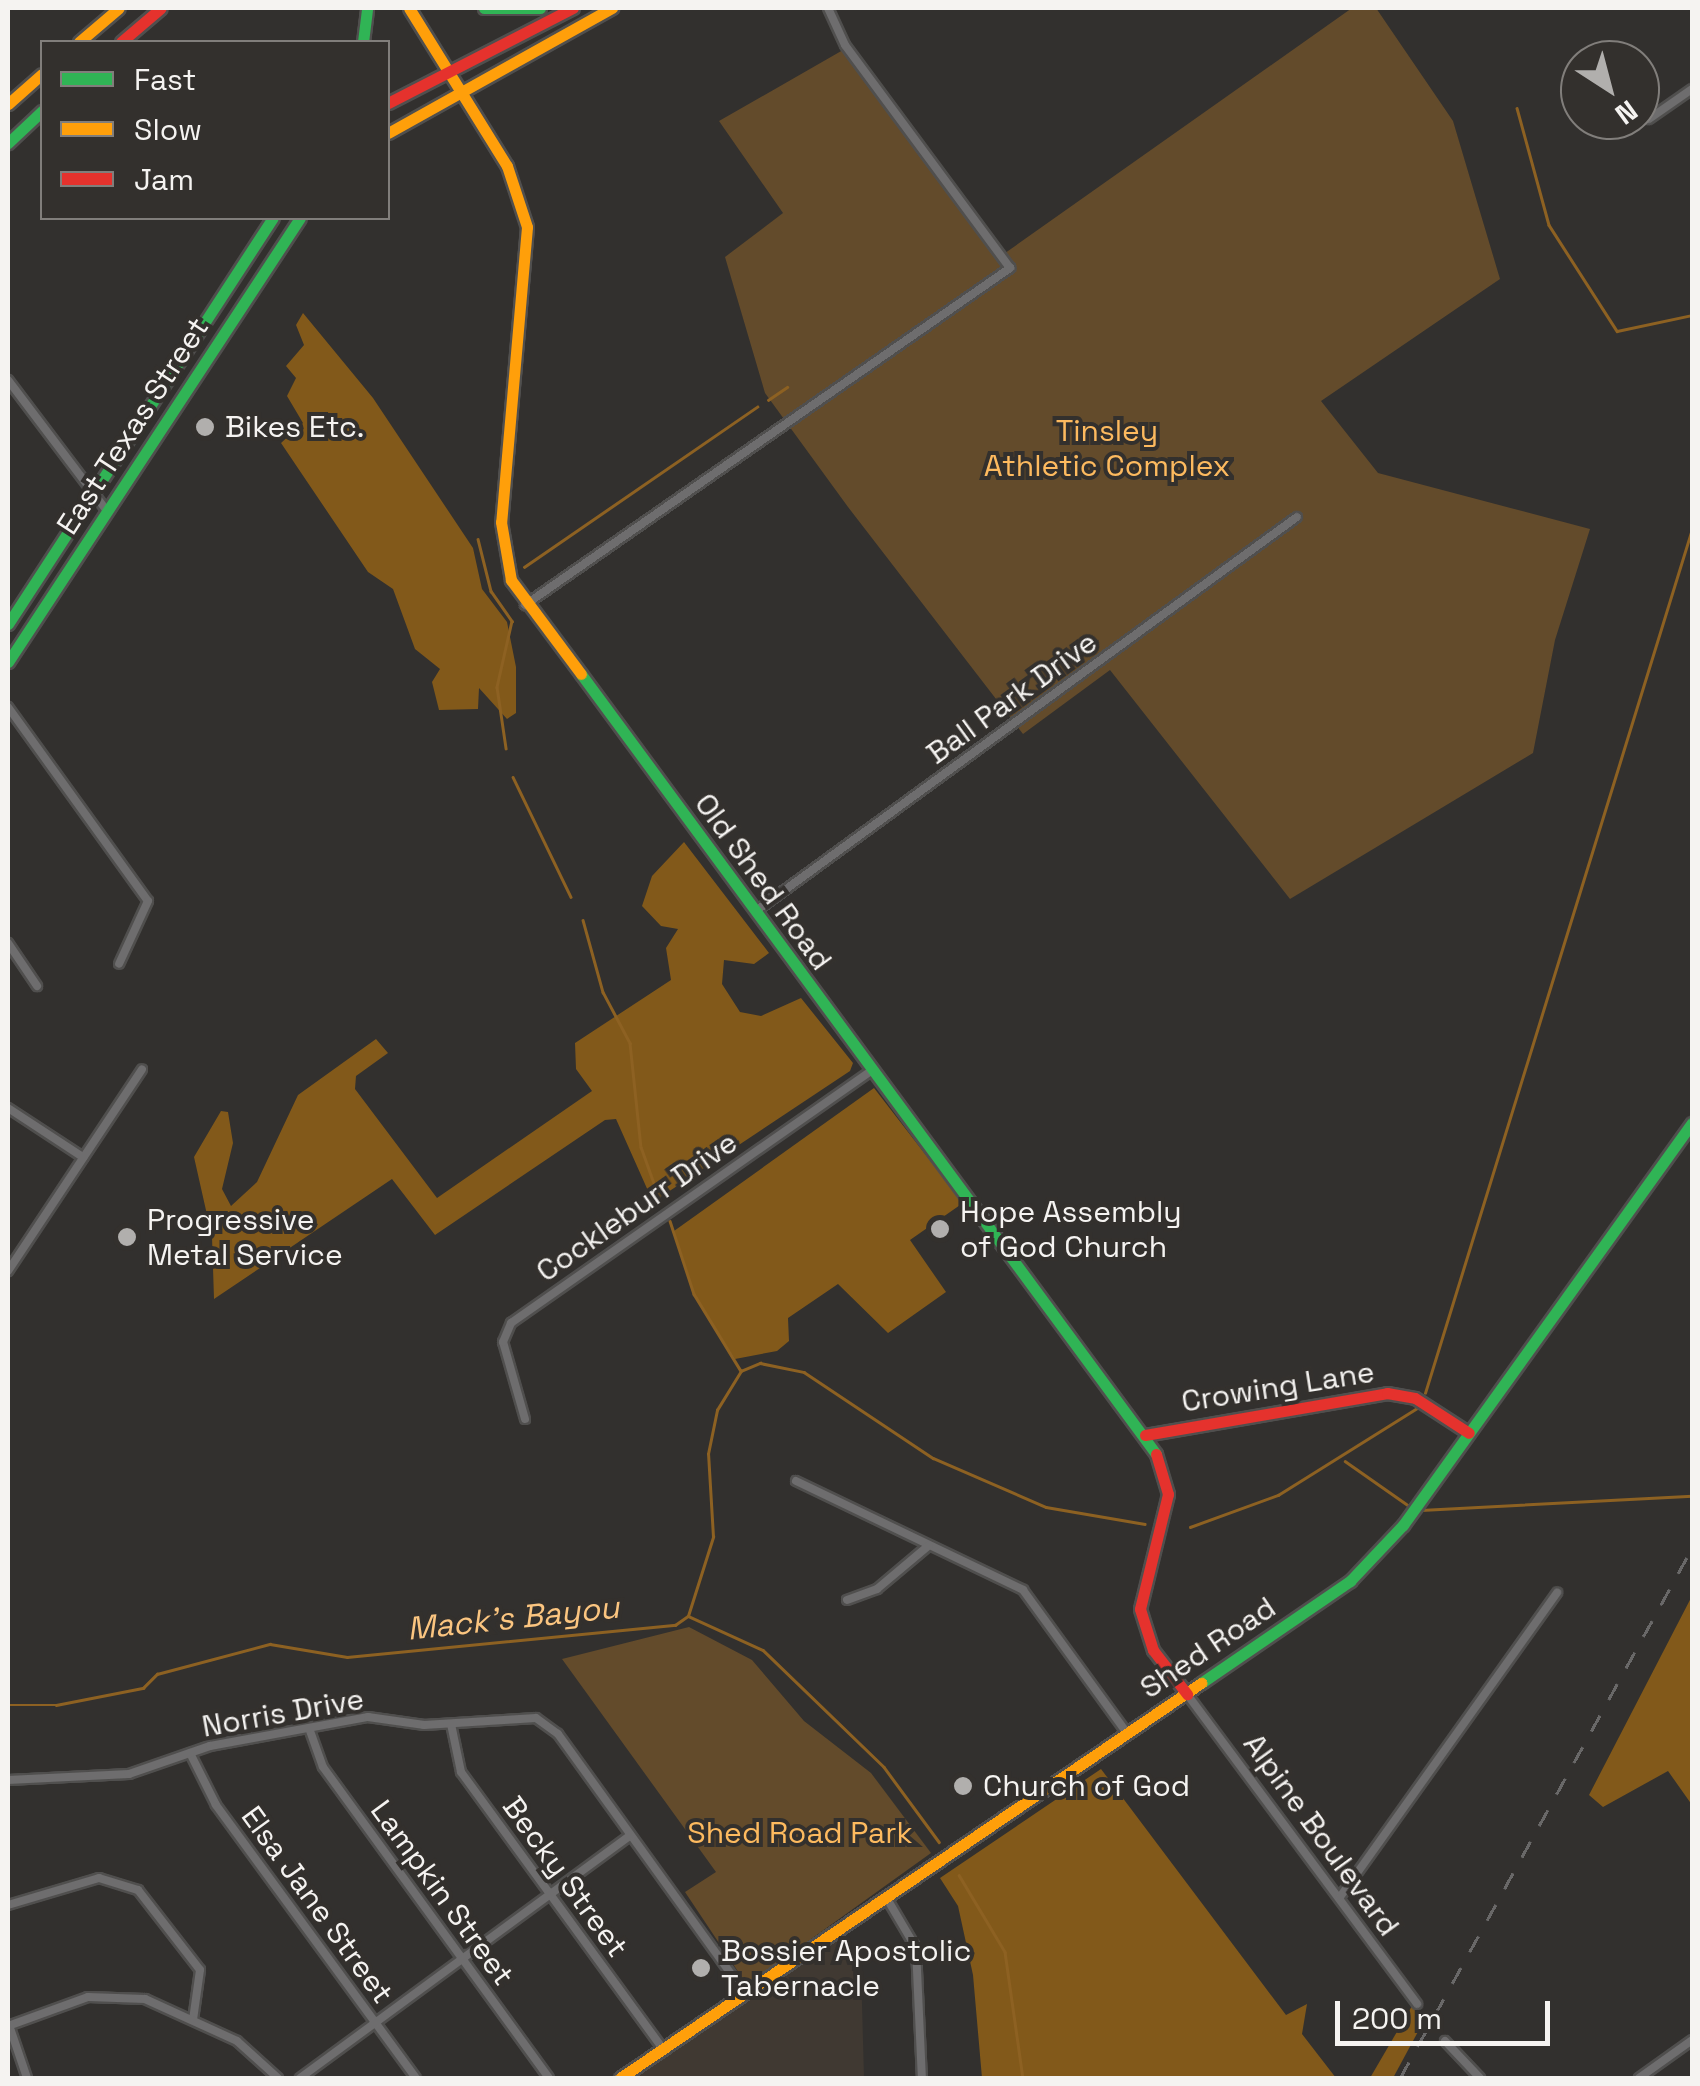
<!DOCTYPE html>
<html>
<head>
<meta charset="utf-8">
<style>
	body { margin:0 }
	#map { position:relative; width:1700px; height:2086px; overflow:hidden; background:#32302e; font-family:"Space Grotesk",sans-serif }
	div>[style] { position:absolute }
	.built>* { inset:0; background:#403932 }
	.green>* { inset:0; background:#634b2b }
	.forest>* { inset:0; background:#82591a }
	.stream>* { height:2.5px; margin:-1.25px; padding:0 1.25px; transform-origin:1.25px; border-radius:1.25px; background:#8d6122 }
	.roads { filter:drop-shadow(2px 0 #504f4e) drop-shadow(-2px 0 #504f4e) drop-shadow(0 2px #504f4e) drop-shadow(0 -2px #504f4e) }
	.street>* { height:8px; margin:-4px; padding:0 4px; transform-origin:4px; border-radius:4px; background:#6e6d6e }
	.fast>* { height:11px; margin:-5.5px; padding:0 5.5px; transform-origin:5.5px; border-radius:5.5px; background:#30b455 }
	.slow>* { height:11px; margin:-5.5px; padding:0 5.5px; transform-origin:5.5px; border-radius:5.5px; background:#ff9f0a }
	.jam>* { height:11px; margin:-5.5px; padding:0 5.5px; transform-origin:5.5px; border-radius:5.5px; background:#e5322d }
	.rail>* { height:2.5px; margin-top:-1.25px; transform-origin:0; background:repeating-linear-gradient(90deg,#696868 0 18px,transparent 0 36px) }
	.dots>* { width:28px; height:28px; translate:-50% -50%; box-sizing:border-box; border:5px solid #33302d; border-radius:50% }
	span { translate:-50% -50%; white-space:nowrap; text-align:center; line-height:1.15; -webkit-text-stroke:8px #33302d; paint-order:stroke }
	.street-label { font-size:30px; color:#f5f3f1 }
	.poi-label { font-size:30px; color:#f5f3f1 }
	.left { translate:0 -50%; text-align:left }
	.park-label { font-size:30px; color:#fdba5f }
	.water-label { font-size:32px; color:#fbc580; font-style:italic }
	.frame { position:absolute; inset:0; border:10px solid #f5f3f1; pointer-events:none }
	.legend { position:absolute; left:40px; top:40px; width:350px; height:180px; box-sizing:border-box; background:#33302d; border:2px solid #817e7b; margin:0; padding:12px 18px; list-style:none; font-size:30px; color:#f5f3f1 }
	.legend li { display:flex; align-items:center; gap:20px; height:50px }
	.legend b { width:50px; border:2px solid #817e7b }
	.north { position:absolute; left:1560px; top:40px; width:100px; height:100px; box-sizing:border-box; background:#33302d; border:2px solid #817e7b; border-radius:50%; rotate:144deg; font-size:28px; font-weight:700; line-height:40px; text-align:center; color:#f5f3f1 }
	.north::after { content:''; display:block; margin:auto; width:35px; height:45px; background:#b1afad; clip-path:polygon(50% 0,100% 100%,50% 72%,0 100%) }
	.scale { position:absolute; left:1335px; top:2001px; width:215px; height:45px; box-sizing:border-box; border:5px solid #f5f3f1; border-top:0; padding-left:12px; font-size:30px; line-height:35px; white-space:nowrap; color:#f5f3f1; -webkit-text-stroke:8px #33302d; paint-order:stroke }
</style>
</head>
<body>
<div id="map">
	<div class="built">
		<div style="clip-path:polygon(839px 1929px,861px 1967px,864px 2078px,620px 2078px)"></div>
	</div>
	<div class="green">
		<div style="clip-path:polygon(1352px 8px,1376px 8px,1453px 121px,1500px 279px,1321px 401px,1378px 473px,1590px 529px,1555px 640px,1533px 753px,1290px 899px,1110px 670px,1023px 734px,848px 507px,765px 393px,725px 257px,783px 213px,719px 121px,843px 50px,998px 258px)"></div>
		<div style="clip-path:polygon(689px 1627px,752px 1660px,804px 1721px,871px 1773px,931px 1853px,747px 1985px,685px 1892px,716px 1872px,562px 1659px)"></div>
	</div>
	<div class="forest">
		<div style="clip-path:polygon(303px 313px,373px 398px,473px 548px,482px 589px,507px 622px,516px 667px,516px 713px,507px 719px,479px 688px,478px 709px,439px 710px,432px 682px,440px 669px,415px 649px,393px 589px,368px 572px,281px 443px,303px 423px,287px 396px,296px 378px,286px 366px,304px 345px,296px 325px)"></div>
		<div style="clip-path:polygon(684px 842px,769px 953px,754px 964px,724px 960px,722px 984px,740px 1012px,761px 1016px,801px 998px,853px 1063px,850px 1071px,653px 1202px,616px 1119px,605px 1120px,435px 1235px,392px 1179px,214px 1299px,212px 1237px,194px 1157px,221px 1111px,228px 1112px,233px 1143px,222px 1189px,231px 1206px,257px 1182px,298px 1095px,376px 1039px,388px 1053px,356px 1076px,355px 1089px,437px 1198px,592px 1091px,576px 1069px,575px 1043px,671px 980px,666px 948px,678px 929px,661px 926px,642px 906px,652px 876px)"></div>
		<div style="clip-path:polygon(874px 1088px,963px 1203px,910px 1240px,946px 1292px,888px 1333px,838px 1284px,788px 1318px,789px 1341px,777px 1351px,735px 1359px,693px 1294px,674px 1231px)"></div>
		<div style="clip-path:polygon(1692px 1596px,1692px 1805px,1668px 1771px,1603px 1807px,1589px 1795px)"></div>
		<div style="clip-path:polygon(1101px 1769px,1286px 2015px,1307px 2004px,1302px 2034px,1336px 2078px,982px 2078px,973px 1975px,958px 1906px,940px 1878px)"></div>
		<div style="clip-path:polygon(1412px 2006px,1427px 2015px,1393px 2078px,1370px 2078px)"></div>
	</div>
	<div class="stream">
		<div style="left:1517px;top:108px;width:121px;rotate:74.7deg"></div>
		<div style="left:1549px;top:225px;width:126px;rotate:57.3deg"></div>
		<div style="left:1617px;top:331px;width:77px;rotate:-12deg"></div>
		<div style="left:768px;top:400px;width:23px;rotate:-34deg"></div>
		<div style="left:478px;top:539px;width:54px;rotate:76deg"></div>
		<div style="left:491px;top:591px;width:37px;rotate:55deg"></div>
		<div style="left:512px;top:621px;width:68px;rotate:102.8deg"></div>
		<div style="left:497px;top:687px;width:62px;rotate:81.6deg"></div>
		<div style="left:524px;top:567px;width:283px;rotate:-34.5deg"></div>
		<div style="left:513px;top:777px;width:133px;rotate:64.2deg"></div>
		<div style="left:583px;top:920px;width:75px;rotate:74.5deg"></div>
		<div style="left:603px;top:992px;width:58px;rotate:62.1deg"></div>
		<div style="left:630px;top:1043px;width:105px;rotate:84deg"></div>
		<div style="left:641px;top:1147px;width:59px;rotate:70.3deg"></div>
		<div style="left:670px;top:1221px;width:77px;rotate:71.8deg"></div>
		<div style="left:694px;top:1294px;width:90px;rotate:58.6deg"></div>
		<div style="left:1425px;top:1393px;width:904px;rotate:-72.83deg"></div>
		<div style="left:1345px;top:1461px;width:78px;rotate:35.1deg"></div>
		<div style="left:1421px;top:1510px;width:271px;rotate:-3deg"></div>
		<div style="left:1190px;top:1527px;width:94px;rotate:-20deg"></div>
		<div style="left:1278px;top:1495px;width:164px;rotate:-32deg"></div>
		<div style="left:688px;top:1616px;width:83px;rotate:-72.4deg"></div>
		<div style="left:713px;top:1537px;width:83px;rotate:-93.4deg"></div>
		<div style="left:708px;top:1454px;width:45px;rotate:-78.4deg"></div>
		<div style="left:717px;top:1410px;width:46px;rotate:-58.4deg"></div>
		<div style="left:741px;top:1371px;width:21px;rotate:-23deg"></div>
		<div style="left:760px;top:1363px;width:45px;rotate:11.6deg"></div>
		<div style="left:804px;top:1372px;width:155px;rotate:33.7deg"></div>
		<div style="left:933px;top:1458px;width:123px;rotate:23.4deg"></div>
		<div style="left:1046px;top:1507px;width:100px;rotate:9.7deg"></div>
		<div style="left:8px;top:1705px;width:48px"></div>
		<div style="left:56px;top:1705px;width:89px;rotate:-11.1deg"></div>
		<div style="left:143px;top:1688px;width:20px;rotate:-45deg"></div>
		<div style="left:157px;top:1674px;width:117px;rotate:-14.9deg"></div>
		<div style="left:270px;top:1644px;width:78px;rotate:9.6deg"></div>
		<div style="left:347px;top:1657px;width:330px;rotate:-5.6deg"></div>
		<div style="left:675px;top:1625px;width:16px;rotate:-35deg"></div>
		<div style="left:688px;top:1616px;width:82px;rotate:24.4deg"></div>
		<div style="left:763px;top:1650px;width:168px;rotate:44deg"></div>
		<div style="left:884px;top:1767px;width:93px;rotate:53.7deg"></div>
		<div style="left:959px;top:1875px;width:90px;rotate:59.1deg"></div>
		<div style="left:1005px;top:1952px;width:127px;rotate:81.9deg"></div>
	</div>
	<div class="roads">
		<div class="street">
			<div style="left:1649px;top:119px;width:52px;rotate:-34.9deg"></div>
			<div style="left:8px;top:380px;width:164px;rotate:52.9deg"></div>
			<div style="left:525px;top:605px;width:591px;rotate:-34.79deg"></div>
			<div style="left:1010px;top:268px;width:277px;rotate:-126.5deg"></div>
			<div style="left:845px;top:45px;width:41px;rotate:-114.7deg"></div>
			<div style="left:8px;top:707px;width:239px;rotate:54.2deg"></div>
			<div style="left:148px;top:901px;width:69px;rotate:114.7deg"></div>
			<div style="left:756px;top:911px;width:669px;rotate:-36.07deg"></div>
			<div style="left:8px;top:943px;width:52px;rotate:56deg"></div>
			<div style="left:8px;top:1108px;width:90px;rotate:33.2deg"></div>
			<div style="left:8px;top:1271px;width:242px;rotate:-56.4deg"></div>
			<div style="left:525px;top:1419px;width:80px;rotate:-105.9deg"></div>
			<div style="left:503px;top:1342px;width:21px;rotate:-67deg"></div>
			<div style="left:511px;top:1323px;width:439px;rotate:-35deg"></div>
			<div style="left:796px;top:1481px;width:252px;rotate:25.6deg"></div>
			<div style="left:1023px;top:1590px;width:177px;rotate:54deg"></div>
			<div style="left:847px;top:1600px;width:32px;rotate:-20deg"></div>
			<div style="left:877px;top:1589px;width:67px;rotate:-40.1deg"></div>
			<div style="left:1187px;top:1694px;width:386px;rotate:53.4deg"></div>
			<div style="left:451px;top:1724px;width:49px;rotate:78.2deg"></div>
			<div style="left:461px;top:1772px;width:343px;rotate:53.9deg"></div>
			<div style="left:309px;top:1728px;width:41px;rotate:70.3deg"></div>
			<div style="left:323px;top:1767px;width:384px;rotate:54deg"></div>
			<div style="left:190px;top:1753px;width:58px;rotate:63.4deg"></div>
			<div style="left:216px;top:1805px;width:338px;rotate:53.8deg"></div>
			<div style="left:8px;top:1780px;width:121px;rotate:-2.8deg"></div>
			<div style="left:129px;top:1774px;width:86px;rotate:-19.1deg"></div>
			<div style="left:210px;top:1746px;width:161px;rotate:-10.4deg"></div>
			<div style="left:368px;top:1717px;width:57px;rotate:8.1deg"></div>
			<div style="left:424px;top:1725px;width:112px;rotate:-3.6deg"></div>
			<div style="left:536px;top:1718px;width:27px;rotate:36deg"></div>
			<div style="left:558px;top:1734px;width:319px;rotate:54.2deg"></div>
			<div style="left:886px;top:1897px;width:59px;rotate:59.5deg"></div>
			<div style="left:916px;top:1948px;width:130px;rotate:87.4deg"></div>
			<div style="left:1340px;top:1897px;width:374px;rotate:-54.5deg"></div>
			<div style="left:8px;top:1905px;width:95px;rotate:-16.5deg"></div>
			<div style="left:99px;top:1878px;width:41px;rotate:17.1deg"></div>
			<div style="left:138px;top:1890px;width:101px;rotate:52.2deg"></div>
			<div style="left:200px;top:1970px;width:50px;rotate:98deg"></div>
			<div style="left:9px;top:2025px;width:56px;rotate:71.2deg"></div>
			<div style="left:8px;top:2026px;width:85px;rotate:-19.9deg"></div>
			<div style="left:88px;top:1997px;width:57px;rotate:2deg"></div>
			<div style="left:145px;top:1999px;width:101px;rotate:24.5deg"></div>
			<div style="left:237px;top:2041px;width:55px;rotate:42.1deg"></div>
			<div style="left:1445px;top:2041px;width:51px;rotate:46.6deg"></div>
			<div style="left:300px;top:2078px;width:409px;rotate:-36.3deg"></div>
			<div style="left:1639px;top:2078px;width:65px;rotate:-35.6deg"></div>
		</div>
		<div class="fast">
			<div style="left:484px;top:8px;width:56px"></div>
			<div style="left:363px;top:42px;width:34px;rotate:-83deg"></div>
			<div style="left:8px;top:143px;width:47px;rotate:-43.3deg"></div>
			<div style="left:8px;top:624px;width:485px;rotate:-56.9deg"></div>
			<div style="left:8px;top:662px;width:531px;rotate:-56.67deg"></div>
			<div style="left:581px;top:674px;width:969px;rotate:53.6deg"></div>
			<div style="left:1201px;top:1683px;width:181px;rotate:-34.4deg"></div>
			<div style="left:1350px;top:1581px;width:77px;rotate:-46.6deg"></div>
			<div style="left:1403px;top:1525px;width:495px;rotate:-54.3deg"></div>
		</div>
		<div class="slow">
			<div style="left:409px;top:8px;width:186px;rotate:58.2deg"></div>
			<div style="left:507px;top:166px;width:64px;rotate:71.8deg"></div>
			<div style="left:527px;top:227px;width:296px;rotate:95deg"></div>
			<div style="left:501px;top:522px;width:59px;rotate:80.2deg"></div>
			<div style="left:511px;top:580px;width:117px;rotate:53.3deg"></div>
			<div style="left:79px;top:42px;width:52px;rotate:-40.4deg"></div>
			<div style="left:8px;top:104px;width:45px;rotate:-41.4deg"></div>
			<div style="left:388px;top:133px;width:257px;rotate:-29.2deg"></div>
			<div style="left:620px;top:2078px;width:703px;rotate:-34.21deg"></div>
		</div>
		<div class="jam">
			<div style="left:121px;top:42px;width:52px;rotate:-40.4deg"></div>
			<div style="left:388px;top:103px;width:208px;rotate:-27.2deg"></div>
			<div style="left:1145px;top:1435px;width:246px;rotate:-9.8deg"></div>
			<div style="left:1387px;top:1393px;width:28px;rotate:10deg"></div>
			<div style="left:1415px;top:1398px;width:64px;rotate:32.9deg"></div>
			<div style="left:1156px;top:1454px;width:42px;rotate:73.3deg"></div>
			<div style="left:1168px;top:1494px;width:118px;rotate:103.7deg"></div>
			<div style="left:1140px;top:1609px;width:43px;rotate:72.4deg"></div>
			<div style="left:1153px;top:1650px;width:56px;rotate:52.3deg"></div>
		</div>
	</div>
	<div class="rail">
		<div style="left:1400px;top:2078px;width:605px;rotate:-61.15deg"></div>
	</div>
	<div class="dots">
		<div style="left:205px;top:427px;background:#b1afad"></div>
		<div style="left:940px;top:1229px;background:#b1afad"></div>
		<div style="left:127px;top:1237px;background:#b1afad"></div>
		<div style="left:963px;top:1786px;background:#b1afad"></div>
		<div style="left:701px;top:1968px;background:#b1afad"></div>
	</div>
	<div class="street-label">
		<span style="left:133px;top:426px;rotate:-57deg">East Texas Street</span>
		<span style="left:1012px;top:698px;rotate:-36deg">Ball Park Drive</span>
		<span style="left:763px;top:882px;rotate:54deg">Old Shed Road</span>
		<span style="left:637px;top:1207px;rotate:-35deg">Cockleburr Drive</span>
		<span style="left:1278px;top:1387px;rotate:-9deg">Crowing Lane</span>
		<span style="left:1208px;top:1648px;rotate:-34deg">Shed Road</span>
		<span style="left:283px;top:1713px;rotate:-10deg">Norris Drive</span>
		<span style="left:1321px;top:1835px;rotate:54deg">Alpine Boulevard</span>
		<span style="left:565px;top:1877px;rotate:54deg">Becky Street</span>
		<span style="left:442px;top:1893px;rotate:54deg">Lampkin Street</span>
		<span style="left:317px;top:1905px;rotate:54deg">Elsa Jane Street</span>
	</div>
	<div class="poi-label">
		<span class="left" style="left:225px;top:427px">Bikes Etc.</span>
		<span class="left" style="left:960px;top:1229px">Hope Assembly<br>of God Church</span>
		<span class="left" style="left:147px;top:1237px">Progressive<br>Metal Service</span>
		<span class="left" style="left:983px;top:1786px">Church of God</span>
		<span class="left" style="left:721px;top:1968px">Bossier Apostolic<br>Tabernacle</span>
	</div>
	<div class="park-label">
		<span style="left:1107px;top:448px">Tinsley<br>Athletic Complex</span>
		<span style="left:800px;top:1833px">Shed Road Park</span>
	</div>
	<div class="water-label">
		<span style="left:513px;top:1618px;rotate:-6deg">Mack's Bayou</span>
	</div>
	<div class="frame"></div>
	<ul class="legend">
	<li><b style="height:12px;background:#30b455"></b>Fast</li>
	<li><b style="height:12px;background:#ff9f0a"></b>Slow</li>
	<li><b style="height:12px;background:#e5322d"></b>Jam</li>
	</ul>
	<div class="north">N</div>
	<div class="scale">200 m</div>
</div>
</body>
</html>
